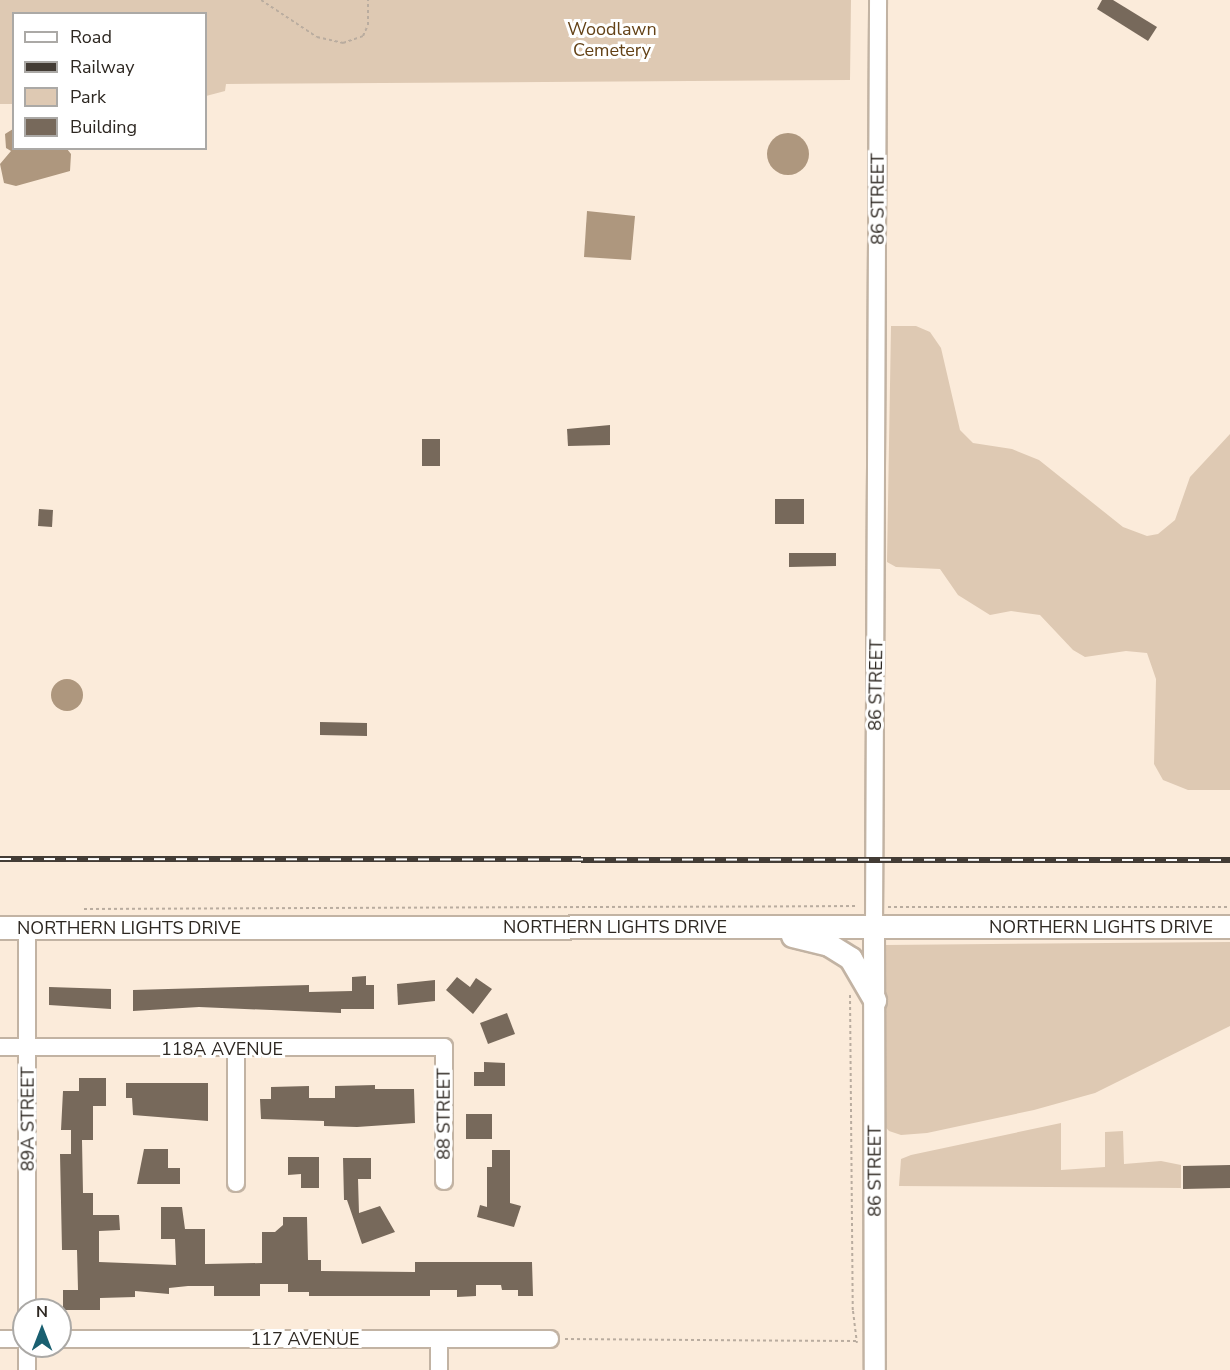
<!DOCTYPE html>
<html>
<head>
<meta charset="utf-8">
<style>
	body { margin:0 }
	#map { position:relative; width:1230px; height:1370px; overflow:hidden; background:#fbebda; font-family:"Nunito Sans",sans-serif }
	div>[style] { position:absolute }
	.green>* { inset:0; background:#dec9b3 }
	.water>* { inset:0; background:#ae977e }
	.round { border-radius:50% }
	.building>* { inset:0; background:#77695b }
	.path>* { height:2px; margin-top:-1px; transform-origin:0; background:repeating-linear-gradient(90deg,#b9ac9f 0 3px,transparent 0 6px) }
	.roads { filter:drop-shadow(2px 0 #c2b3a3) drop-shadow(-2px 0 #c2b3a3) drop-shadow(0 2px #c2b3a3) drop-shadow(0 -2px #c2b3a3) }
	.minor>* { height:16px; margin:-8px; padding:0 8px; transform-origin:8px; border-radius:8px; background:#fff }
	.tertiary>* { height:20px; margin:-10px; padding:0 10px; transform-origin:10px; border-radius:10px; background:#fff }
	.secondary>* { height:22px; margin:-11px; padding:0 11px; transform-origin:11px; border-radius:11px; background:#fff }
	.rail>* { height:6px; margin-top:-3px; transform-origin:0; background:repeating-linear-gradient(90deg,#fff 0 11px,#433c35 0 22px); box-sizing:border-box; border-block:2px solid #433c35 }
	span { translate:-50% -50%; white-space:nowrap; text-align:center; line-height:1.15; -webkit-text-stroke:6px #fff; paint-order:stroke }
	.park-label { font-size:18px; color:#644217 }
	.street-label { font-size:18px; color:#2d2721 }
	.legend { position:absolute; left:12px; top:12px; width:195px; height:138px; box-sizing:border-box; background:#fff; border:2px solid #aba9a6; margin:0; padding:8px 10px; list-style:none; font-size:18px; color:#2d2721 }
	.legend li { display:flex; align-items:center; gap:12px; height:30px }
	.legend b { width:30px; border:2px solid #aba9a6 }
	.north { position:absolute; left:12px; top:1298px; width:60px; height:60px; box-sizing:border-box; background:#fff; border:2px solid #aba9a6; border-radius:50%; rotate:0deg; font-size:16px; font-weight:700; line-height:24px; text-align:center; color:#2d2721 }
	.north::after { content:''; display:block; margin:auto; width:21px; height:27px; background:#195f70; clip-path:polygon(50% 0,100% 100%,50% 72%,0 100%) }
</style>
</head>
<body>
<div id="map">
	<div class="green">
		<div style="clip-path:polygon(0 0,851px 0,850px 80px,226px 84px,225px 91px,206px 96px,206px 14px,14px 14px,13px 104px,0 104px)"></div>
		<div style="clip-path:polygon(891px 326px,916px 326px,930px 332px,941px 348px,960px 430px,973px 443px,1012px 449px,1039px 460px,1123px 527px,1147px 536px,1158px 534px,1175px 520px,1190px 477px,1230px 434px,1230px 790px,1188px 790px,1163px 780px,1154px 764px,1156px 679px,1147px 653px,1126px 651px,1085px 657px,1073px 650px,1040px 615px,1011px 611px,990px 615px,958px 595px,940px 569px,896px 567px,887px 562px)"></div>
		<div style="clip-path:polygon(1230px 942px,1230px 1026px,1095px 1093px,1034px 1110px,927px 1133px,901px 1135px,889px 1131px,880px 1121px,881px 950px,886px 945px)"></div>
		<div style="clip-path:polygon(1061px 1123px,1061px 1170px,1105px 1167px,1105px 1132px,1123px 1131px,1124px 1164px,1161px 1161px,1181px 1165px,1181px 1188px,899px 1186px,901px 1159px,911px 1155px)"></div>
	</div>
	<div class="water">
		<div style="clip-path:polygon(13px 129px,14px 148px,67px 149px,71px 154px,70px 171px,16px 186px,4px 183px,0 164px,11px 151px,6px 148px,5px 134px)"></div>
		<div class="round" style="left:767px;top:133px;width:42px;height:42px"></div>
		<div style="clip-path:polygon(587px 211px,635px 216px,631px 260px,584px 257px)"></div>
		<div class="round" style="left:51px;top:679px;width:32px;height:32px"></div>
	</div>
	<div class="building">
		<div style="clip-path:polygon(1102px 0,1113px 0,1157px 27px,1148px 41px,1097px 9px)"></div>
		<div style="clip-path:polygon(610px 425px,610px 445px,568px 446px,567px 429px)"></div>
		<div style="clip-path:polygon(422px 439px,440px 439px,440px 466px,422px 466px)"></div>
		<div style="clip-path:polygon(775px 499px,804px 499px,804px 524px,775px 524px)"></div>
		<div style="clip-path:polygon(39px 509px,53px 510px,52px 527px,38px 526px)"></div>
		<div style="clip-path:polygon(789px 553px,836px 553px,836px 566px,789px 567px)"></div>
		<div style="clip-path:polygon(320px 722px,367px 723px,367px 736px,320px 735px)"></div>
		<div style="clip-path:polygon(366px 976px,366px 985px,374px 985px,374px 1009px,341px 1009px,341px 1013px,199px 1007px,133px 1011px,133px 990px,309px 985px,309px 992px,352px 991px,352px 977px)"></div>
		<div style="clip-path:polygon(457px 977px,470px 987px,476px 978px,492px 989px,473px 1014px,446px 990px)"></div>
		<div style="clip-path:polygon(435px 980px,435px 1001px,398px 1005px,397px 984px)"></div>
		<div style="clip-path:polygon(49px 987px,111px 989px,111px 1009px,49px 1005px)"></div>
		<div style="clip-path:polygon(507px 1013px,515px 1034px,488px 1044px,480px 1023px)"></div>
		<div style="clip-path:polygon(484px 1062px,505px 1063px,505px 1086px,474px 1086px,474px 1072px,484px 1072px)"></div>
		<div style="clip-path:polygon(79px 1078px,106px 1078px,106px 1106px,93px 1106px,93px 1140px,82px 1140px,83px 1193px,93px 1193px,93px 1215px,119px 1215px,120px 1230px,99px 1231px,99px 1262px,176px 1265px,175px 1239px,161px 1239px,161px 1207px,182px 1207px,185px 1229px,205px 1229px,205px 1264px,262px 1263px,262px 1232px,275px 1232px,283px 1225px,283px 1217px,307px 1217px,308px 1260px,321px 1260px,321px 1271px,415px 1272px,415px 1262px,532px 1262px,533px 1296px,518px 1296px,518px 1290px,502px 1290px,501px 1285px,476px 1285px,476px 1296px,457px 1297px,457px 1290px,430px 1290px,430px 1296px,309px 1296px,309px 1292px,288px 1292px,288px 1284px,260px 1284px,260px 1296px,214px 1296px,214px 1286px,188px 1286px,169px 1288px,169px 1294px,135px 1291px,135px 1297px,100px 1298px,100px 1310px,63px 1310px,63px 1290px,78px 1290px,77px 1250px,62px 1250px,60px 1154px,71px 1154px,71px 1130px,61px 1130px,63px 1091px,79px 1091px)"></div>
		<div style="clip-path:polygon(126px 1083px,208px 1083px,208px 1121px,133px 1115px,132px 1098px,126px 1098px)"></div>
		<div style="clip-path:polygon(375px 1085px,375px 1089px,414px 1089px,415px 1123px,357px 1127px,324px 1126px,324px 1121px,261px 1119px,260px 1099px,271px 1099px,271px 1087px,309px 1086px,309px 1098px,335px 1098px,335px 1086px)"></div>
		<div style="clip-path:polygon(466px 1114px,492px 1114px,492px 1139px,466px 1139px)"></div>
		<div style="clip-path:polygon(144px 1149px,168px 1149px,168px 1168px,180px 1168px,180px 1184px,137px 1184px)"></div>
		<div style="clip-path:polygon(492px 1150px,510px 1150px,510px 1203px,521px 1206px,514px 1227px,477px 1217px,480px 1205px,487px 1207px,487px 1167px,492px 1167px)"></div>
		<div style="clip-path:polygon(288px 1157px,319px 1157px,319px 1188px,301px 1188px,301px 1174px,288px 1175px)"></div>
		<div style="clip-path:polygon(343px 1158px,371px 1158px,371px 1179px,358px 1179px,359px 1213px,380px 1206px,395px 1232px,362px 1244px,347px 1200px,344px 1200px)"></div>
		<div style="clip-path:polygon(1230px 1165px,1230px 1188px,1183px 1189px,1183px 1166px)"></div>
	</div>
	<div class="path">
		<div style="left:261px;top:0;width:67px;rotate:33.5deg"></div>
		<div style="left:317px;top:37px;width:27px;rotate:13deg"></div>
		<div style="left:343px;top:43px;width:21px;rotate:-19deg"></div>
		<div style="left:363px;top:36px;width:12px;rotate:-66deg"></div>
		<div style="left:368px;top:25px;width:25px;rotate:-90deg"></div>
		<div style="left:888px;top:907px;width:342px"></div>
		<div style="left:84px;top:909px;width:774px;rotate:-0.22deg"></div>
		<div style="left:850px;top:995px;width:316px;rotate:89.5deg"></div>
		<div style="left:853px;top:1311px;width:32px;rotate:83deg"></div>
		<div style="left:565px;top:1339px;width:291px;rotate:0.4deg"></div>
	</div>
	<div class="roads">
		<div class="minor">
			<div style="left:874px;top:927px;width:927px;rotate:-89.75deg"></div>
			<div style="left:27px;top:928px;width:382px;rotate:90deg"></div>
			<div style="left:0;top:1047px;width:444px"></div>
			<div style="left:444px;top:1047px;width:134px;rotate:90deg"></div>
			<div style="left:236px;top:1183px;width:134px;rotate:-90deg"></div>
			<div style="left:0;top:1339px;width:24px"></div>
			<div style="left:60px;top:1339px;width:490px"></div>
			<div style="left:27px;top:1370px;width:24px;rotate:-90deg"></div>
			<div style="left:439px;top:1370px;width:30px;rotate:-90deg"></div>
		</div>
		<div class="tertiary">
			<div style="left:874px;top:927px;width:443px;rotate:89.9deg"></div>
		</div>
		<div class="secondary">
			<div style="left:0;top:928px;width:1230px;rotate:-0.05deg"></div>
			<div style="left:793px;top:936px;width:37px;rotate:14deg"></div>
			<div style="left:829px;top:945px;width:26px;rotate:32deg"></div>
			<div style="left:851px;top:959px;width:48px;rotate:59.7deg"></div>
		</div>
	</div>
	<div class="rail">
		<div style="left:0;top:859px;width:1230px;rotate:0.05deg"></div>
	</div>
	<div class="park-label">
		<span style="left:612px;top:40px">Woodlawn<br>Cemetery</span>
	</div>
	<div class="street-label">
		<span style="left:878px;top:199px;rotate:-90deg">86 STREET</span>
		<span style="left:876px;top:685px;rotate:-89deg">86 STREET</span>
		<span style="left:615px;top:927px">NORTHERN LIGHTS DRIVE</span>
		<span style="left:1101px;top:927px">NORTHERN LIGHTS DRIVE</span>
		<span style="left:129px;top:928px">NORTHERN LIGHTS DRIVE</span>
		<span style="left:222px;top:1049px">118A AVENUE</span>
		<span style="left:444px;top:1114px;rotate:-90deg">88 STREET</span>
		<span style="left:28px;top:1119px;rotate:-90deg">89A STREET</span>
		<span style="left:875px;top:1171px;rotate:-90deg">86 STREET</span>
		<span style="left:305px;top:1339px">117 AVENUE</span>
	</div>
	<ul class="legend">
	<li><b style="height:8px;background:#fff"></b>Road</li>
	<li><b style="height:8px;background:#433c35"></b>Railway</li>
	<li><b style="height:16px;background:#dec9b3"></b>Park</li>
	<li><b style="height:16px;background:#77695b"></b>Building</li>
	</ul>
	<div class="north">N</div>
</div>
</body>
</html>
